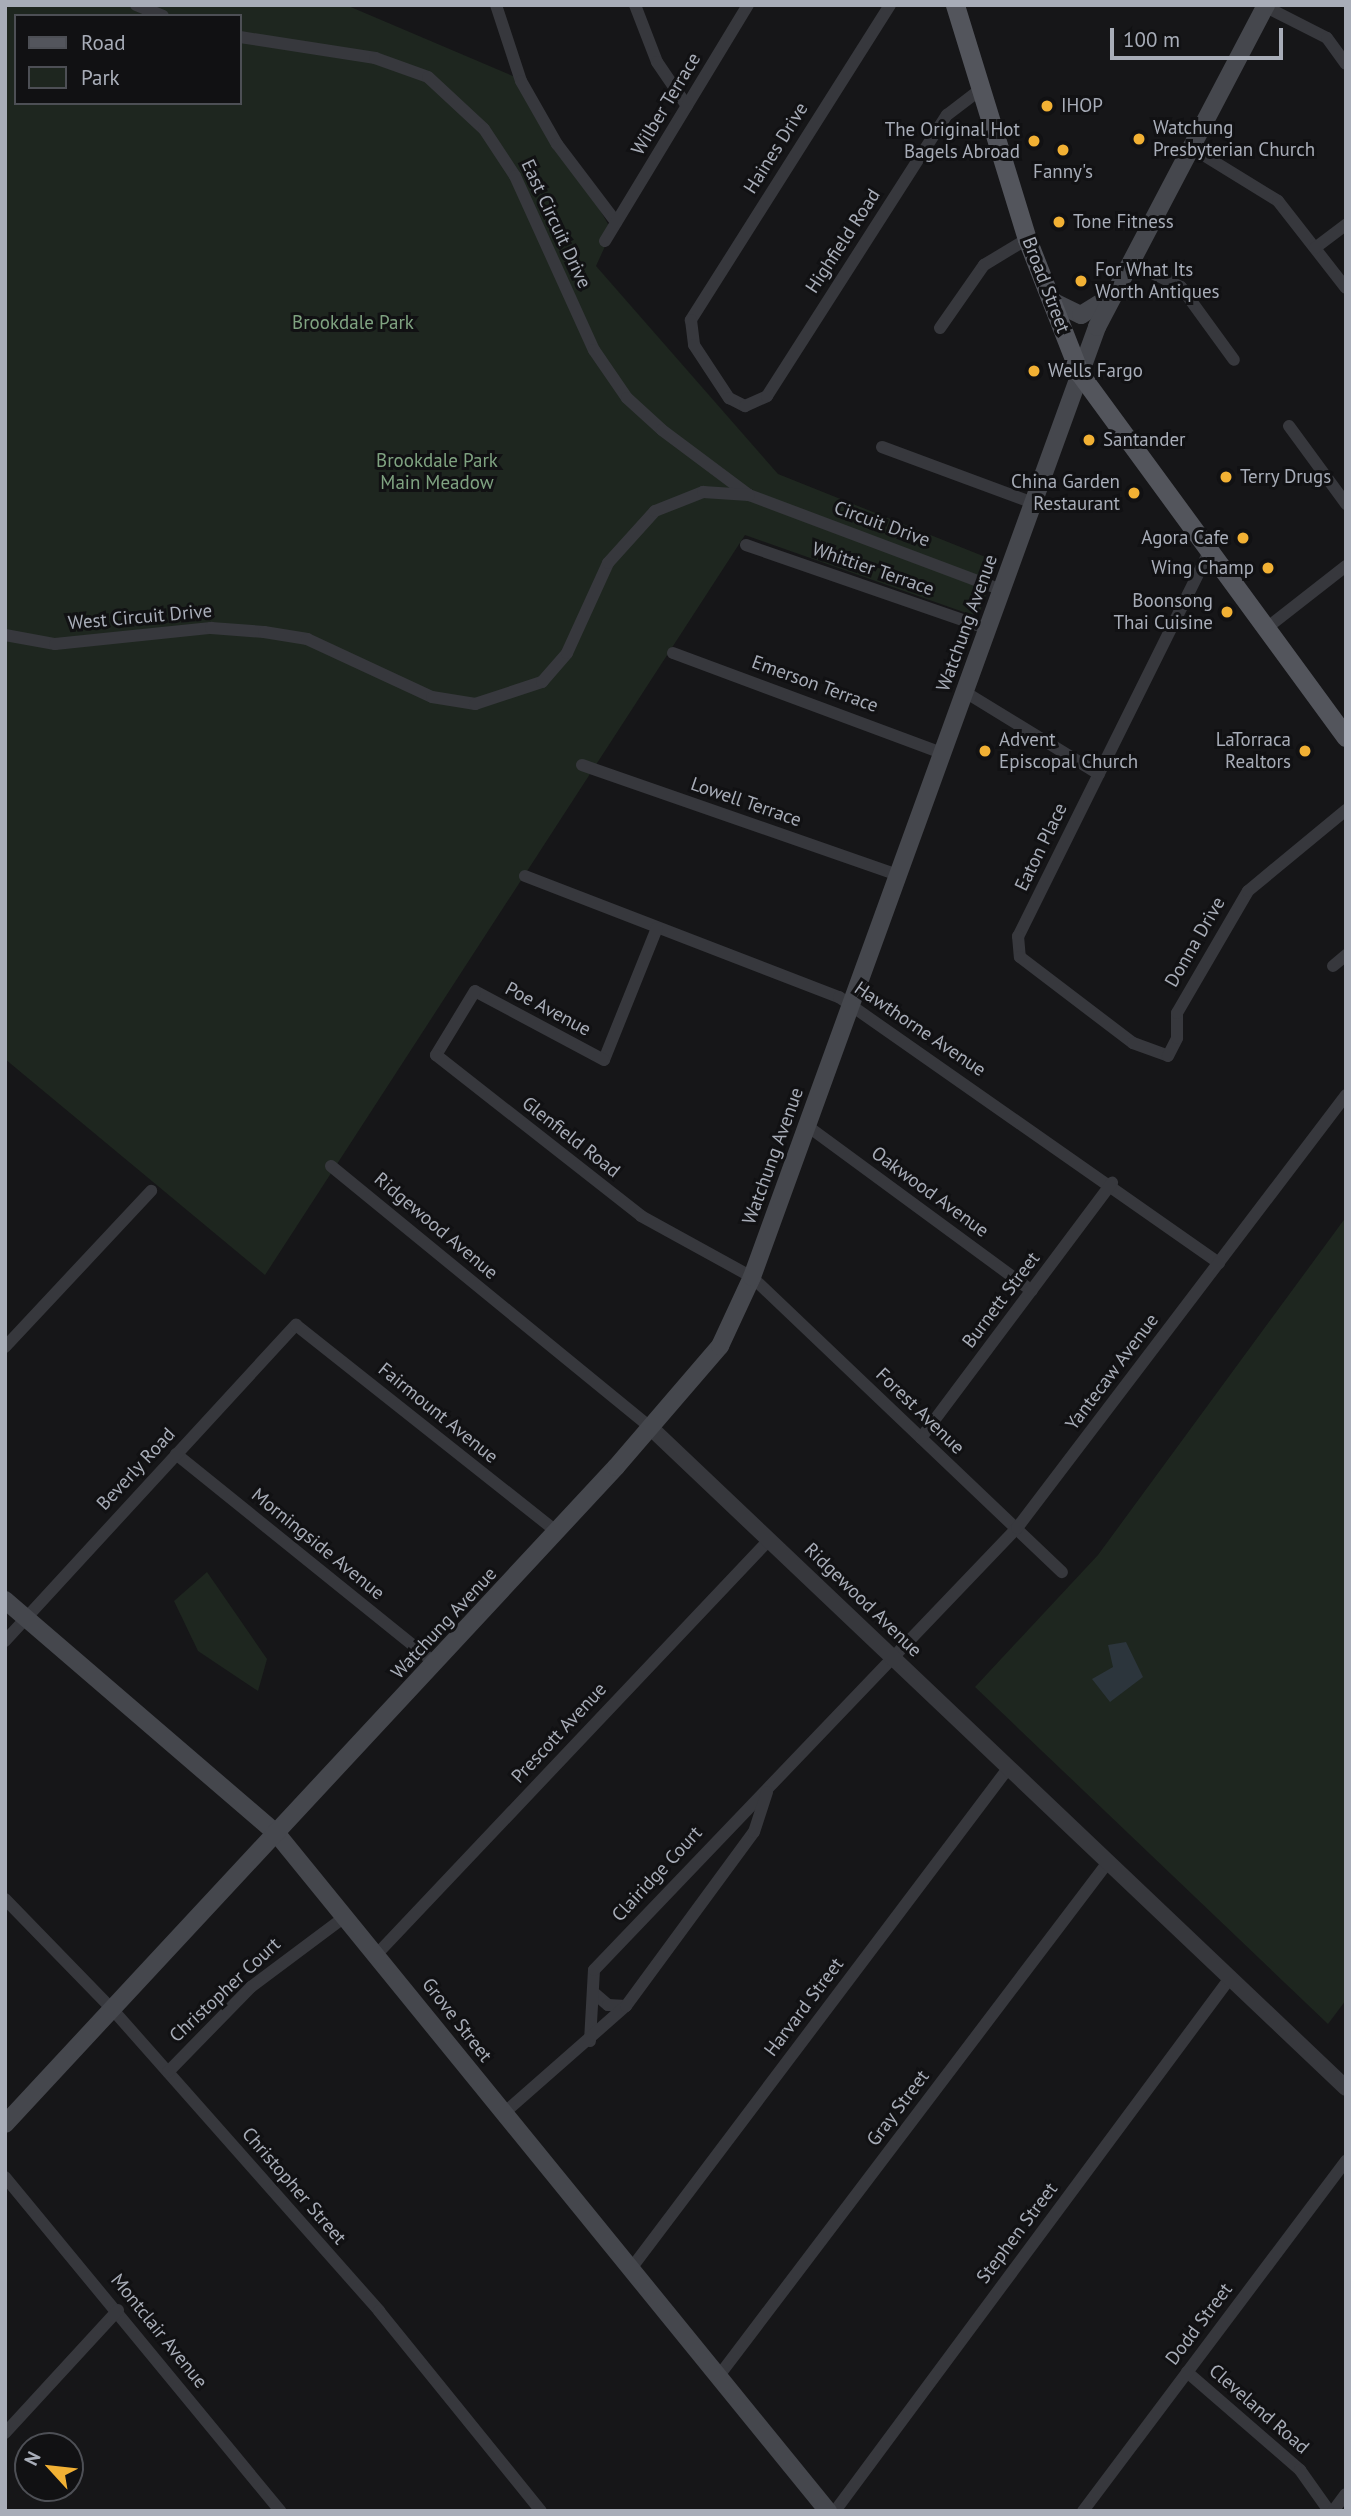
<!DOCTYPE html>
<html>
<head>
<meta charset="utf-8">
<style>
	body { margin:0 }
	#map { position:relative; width:1351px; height:2516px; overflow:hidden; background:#161618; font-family:"PT Sans",sans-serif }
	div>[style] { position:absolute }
	.green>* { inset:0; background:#1e261f }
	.water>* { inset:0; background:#2c353c }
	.minor>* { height:12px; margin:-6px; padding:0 6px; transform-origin:6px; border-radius:6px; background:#37383d }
	.tertiary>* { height:16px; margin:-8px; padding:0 8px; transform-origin:8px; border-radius:8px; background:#37383d }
	.secondary>* { height:18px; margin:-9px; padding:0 9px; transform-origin:9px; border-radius:9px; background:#45474d }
	.primary>* { height:19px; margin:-9.5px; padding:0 9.5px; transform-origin:9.5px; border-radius:9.5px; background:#53555c }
	.dots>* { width:19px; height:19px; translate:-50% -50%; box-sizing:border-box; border:4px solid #111113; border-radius:50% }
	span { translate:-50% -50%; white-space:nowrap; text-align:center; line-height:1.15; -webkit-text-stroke:6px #111113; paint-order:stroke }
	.street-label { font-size:19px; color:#a8adb8 }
	.poi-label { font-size:19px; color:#a8adb8 }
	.left { translate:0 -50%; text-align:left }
	.right { translate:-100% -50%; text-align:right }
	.park-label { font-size:19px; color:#7fa381 }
	.frame { position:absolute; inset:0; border:7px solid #a8adb8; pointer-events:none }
	.legend { position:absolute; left:14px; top:14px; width:228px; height:91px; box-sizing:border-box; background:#111113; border:2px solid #4d4f55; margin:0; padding:9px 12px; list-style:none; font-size:21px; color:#a8adb8 }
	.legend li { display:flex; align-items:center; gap:14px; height:35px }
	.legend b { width:35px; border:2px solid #4d4f55 }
	.north { position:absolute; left:14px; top:2432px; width:70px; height:70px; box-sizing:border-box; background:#111113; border:2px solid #4d4f55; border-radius:50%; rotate:297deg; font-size:19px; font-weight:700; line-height:28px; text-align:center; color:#a8adb8 }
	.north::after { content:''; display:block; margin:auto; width:24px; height:32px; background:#f2b134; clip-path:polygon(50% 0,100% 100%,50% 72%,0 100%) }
	.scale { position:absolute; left:1110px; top:28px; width:173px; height:32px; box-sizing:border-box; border:4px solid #a8adb8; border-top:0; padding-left:9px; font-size:21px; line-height:24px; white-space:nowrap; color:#a8adb8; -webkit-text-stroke:5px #111113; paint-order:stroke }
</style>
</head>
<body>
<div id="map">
	<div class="green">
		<div style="clip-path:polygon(evenodd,5px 5px,346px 5px,527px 82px,612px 231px,596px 266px,778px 474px,998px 562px,979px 614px,972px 615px,745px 535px,265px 1275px,5px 1059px,5px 5px,16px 16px,240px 16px,240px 103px,16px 103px,16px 16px)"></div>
		<div style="clip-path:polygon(1346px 1217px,1346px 2000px,1328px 2024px,975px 1687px,1098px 1555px)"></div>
		<div style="clip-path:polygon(207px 1572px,267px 1659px,258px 1691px,198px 1651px,174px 1601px)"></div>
	</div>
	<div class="water">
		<div style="clip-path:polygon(1126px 1642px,1143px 1677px,1110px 1702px,1092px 1679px,1113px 1667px,1108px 1645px)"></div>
	</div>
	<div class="minor">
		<div style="left:136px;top:5px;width:29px;rotate:22deg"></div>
		<div style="left:496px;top:5px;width:80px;rotate:71.8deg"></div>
		<div style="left:521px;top:81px;width:73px;rotate:60.3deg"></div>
		<div style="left:557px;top:144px;width:98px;rotate:52.9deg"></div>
		<div style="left:635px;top:5px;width:61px;rotate:68.9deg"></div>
		<div style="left:657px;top:62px;width:53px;rotate:55.7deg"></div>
		<div style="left:890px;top:5px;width:373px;rotate:122.3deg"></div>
		<div style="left:691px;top:320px;width:25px;rotate:83deg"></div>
		<div style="left:694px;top:345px;width:64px;rotate:56.6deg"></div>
		<div style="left:729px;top:398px;width:18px;rotate:27deg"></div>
		<div style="left:745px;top:406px;width:24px;rotate:-24deg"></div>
		<div style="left:767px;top:396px;width:334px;rotate:-57.4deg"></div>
		<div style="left:947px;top:115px;width:43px;rotate:-37.4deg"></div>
		<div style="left:1266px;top:7px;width:68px;rotate:26.9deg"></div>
		<div style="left:1327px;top:38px;width:32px;rotate:54deg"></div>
		<div style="left:240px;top:37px;width:137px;rotate:8.8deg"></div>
		<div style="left:375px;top:58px;width:56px;rotate:19.7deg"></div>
		<div style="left:428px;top:77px;width:76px;rotate:42.9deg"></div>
		<div style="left:484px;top:129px;width:56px;rotate:56.6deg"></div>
		<div style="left:515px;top:176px;width:191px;rotate:65.6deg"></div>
		<div style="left:594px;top:350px;width:58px;rotate:55.5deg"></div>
		<div style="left:627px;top:398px;width:47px;rotate:42.4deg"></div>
		<div style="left:662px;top:430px;width:109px;rotate:36.8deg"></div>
		<div style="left:749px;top:495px;width:270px;rotate:20.6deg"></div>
		<div style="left:1192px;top:148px;width:101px;rotate:31.6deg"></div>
		<div style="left:1278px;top:201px;width:110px;rotate:52deg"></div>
		<div style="left:605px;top:241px;width:276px;rotate:-58.8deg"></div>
		<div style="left:1315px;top:248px;width:39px;rotate:-37deg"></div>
		<div style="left:1130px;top:262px;width:57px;rotate:26.1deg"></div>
		<div style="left:1181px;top:287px;width:90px;rotate:54deg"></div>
		<div style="left:940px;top:328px;width:77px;rotate:-55.1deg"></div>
		<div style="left:984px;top:265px;width:50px;rotate:-31.2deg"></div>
		<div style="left:1289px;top:426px;width:97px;rotate:53.8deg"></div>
		<div style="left:882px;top:447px;width:161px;rotate:20.3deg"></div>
		<div style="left:746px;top:545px;width:256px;rotate:19.1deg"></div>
		<div style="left:1208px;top:554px;width:427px;rotate:116.4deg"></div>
		<div style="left:1018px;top:936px;width:21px;rotate:85deg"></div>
		<div style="left:1020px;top:957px;width:142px;rotate:37.3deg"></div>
		<div style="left:1133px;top:1043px;width:37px;rotate:20deg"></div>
		<div style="left:1168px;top:1056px;width:20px;rotate:-63deg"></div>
		<div style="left:1177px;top:1038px;width:25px;rotate:-90deg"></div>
		<div style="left:1177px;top:1013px;width:141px;rotate:-59.8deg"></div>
		<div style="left:1248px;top:891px;width:127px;rotate:-39.6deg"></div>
		<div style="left:1264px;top:630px;width:104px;rotate:-38deg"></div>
		<div style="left:5px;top:635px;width:51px;rotate:10.2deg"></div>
		<div style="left:55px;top:644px;width:157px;rotate:-5.9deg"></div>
		<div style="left:211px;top:628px;width:53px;rotate:4.3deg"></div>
		<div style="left:264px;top:632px;width:44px;rotate:9.2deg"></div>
		<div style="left:307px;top:639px;width:138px;rotate:24.9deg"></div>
		<div style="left:432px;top:697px;width:44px;rotate:9.2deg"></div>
		<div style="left:475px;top:704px;width:71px;rotate:-18.2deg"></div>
		<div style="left:542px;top:682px;width:38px;rotate:-49deg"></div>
		<div style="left:567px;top:653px;width:99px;rotate:-65.5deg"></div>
		<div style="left:608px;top:563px;width:70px;rotate:-47.9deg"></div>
		<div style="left:655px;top:511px;width:52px;rotate:-21.6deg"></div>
		<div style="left:703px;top:492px;width:46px;rotate:3.7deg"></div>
		<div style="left:673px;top:653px;width:287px;rotate:20.4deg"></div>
		<div style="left:965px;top:692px;width:157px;rotate:31.5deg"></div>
		<div style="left:582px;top:765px;width:334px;rotate:19.2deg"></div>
		<div style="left:525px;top:876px;width:337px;rotate:21.1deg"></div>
		<div style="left:839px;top:997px;width:464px;rotate:35deg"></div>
		<div style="left:657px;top:928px;width:142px;rotate:111.9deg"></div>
		<div style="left:604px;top:1060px;width:146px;rotate:-151.9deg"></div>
		<div style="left:475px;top:991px;width:75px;rotate:121.4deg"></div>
		<div style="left:436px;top:1055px;width:261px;rotate:38.1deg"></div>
		<div style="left:641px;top:1216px;width:127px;rotate:28.8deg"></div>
		<div style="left:752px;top:1277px;width:428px;rotate:43.6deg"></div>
		<div style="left:1333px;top:966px;width:17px;rotate:-40deg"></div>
		<div style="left:806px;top:1125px;width:280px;rotate:36.3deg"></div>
		<div style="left:331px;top:1166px;width:414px;rotate:39.3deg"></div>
		<div style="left:5px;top:1347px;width:214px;rotate:-46.9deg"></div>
		<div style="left:921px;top:1438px;width:319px;rotate:-53.2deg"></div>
		<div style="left:176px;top:1454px;width:333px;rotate:38.9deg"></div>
		<div style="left:5px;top:1641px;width:430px;rotate:-47.4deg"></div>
		<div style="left:296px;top:1325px;width:332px;rotate:38.4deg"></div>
		<div style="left:5px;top:1899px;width:155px;rotate:45.8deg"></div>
		<div style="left:113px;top:2010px;width:402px;rotate:48.5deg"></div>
		<div style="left:379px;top:2311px;width:257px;rotate:51deg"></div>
		<div style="left:378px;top:1953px;width:569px;rotate:-46.57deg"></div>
		<div style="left:593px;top:1992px;width:20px;rotate:41deg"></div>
		<div style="left:608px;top:2005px;width:18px;rotate:3deg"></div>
		<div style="left:590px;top:2041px;width:71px;rotate:-86.8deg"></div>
		<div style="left:594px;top:1970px;width:612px;rotate:-46.26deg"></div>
		<div style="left:1017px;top:1528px;width:544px;rotate:-52.77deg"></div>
		<div style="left:168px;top:2072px;width:119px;rotate:-45.7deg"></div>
		<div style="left:251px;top:1987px;width:119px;rotate:-36.8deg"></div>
		<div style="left:504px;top:2113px;width:162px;rotate:-41.3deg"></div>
		<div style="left:626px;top:2006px;width:216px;rotate:-53.7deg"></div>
		<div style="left:754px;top:1832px;width:42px;rotate:-72deg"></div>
		<div style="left:5px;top:2177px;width:433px;rotate:50.5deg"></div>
		<div style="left:630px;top:2270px;width:630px;rotate:-53deg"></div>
		<div style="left:1187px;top:2372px;width:150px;rotate:40.9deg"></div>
		<div style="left:1300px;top:2470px;width:50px;rotate:54.7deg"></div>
		<div style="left:718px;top:2377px;width:646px;rotate:-52.86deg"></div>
		<div style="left:5px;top:2433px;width:167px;rotate:-47.4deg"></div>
		<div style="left:835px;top:2511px;width:663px;rotate:-53.46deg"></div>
		<div style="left:1083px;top:2511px;width:438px;rotate:-53.1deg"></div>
		<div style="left:1333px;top:2511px;width:21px;rotate:-53deg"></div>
	</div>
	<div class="tertiary">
		<div style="left:651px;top:1428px;width:958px;rotate:43.52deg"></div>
	</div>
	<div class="secondary">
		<div style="left:1052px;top:301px;width:32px;rotate:26deg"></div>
		<div style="left:1081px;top:315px;width:31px;rotate:-32deg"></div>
		<div style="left:5px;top:1600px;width:359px;rotate:40.7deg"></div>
		<div style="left:277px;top:1834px;width:873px;rotate:50.86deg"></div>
		<div style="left:5px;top:2124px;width:897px;rotate:-47.08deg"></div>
		<div style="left:616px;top:1467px;width:160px;rotate:-49.3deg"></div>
		<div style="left:720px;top:1346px;width:76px;rotate:-65.1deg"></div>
		<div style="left:752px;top:1277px;width:1011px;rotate:-70.04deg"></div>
		<div style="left:1097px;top:327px;width:364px;rotate:-62.3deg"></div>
	</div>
	<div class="primary">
		<div style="left:955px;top:5px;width:245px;rotate:72.9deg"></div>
		<div style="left:1027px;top:239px;width:145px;rotate:68.6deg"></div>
		<div style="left:1080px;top:374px;width:450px;rotate:53.8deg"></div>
	</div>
	<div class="dots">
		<div style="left:1047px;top:106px;background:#f2b134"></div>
		<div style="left:1139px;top:139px;background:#f2b134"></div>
		<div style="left:1034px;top:141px;background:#f2b134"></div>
		<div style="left:1063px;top:150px;background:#f2b134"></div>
		<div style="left:1059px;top:222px;background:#f2b134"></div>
		<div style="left:1081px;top:281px;background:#f2b134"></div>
		<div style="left:1034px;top:371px;background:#f2b134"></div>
		<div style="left:1089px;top:440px;background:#f2b134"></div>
		<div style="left:1226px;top:477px;background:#f2b134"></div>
		<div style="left:1134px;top:493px;background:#f2b134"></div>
		<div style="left:1243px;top:538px;background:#f2b134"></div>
		<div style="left:1268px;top:568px;background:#f2b134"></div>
		<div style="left:1227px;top:612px;background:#f2b134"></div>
		<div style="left:985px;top:751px;background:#f2b134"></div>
		<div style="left:1305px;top:751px;background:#f2b134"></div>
	</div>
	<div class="street-label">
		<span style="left:666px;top:104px;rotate:-59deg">Wilber Terrace</span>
		<span style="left:776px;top:148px;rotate:-58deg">Haines Drive</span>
		<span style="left:556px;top:224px;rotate:65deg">East Circuit Drive</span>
		<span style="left:843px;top:241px;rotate:-57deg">Highfield Road</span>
		<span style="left:1046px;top:285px;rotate:69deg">Broad Street</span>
		<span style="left:882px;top:524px;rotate:20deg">Circuit Drive</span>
		<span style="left:873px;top:569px;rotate:19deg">Whittier Terrace</span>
		<span style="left:140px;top:617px;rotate:-5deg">West Circuit Drive</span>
		<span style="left:967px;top:623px;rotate:-70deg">Watchung Avenue</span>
		<span style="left:815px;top:684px;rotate:20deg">Emerson Terrace</span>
		<span style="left:746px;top:802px;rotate:19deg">Lowell Terrace</span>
		<span style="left:1041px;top:847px;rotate:-64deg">Eaton Place</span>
		<span style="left:1195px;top:942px;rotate:-60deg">Donna Drive</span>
		<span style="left:548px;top:1009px;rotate:28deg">Poe Avenue</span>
		<span style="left:920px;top:1029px;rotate:34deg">Hawthorne Avenue</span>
		<span style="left:571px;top:1137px;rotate:38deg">Glenfield Road</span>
		<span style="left:773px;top:1156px;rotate:-70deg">Watchung Avenue</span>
		<span style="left:930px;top:1192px;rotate:36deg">Oakwood Avenue</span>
		<span style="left:436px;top:1226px;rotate:40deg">Ridgewood Avenue</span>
		<span style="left:1001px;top:1300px;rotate:-53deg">Burnett Street</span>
		<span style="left:1112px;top:1372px;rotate:-53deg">Yantecaw Avenue</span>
		<span style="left:920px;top:1411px;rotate:44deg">Forest Avenue</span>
		<span style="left:438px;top:1413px;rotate:39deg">Fairmount Avenue</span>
		<span style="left:136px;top:1469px;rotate:-47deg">Beverly Road</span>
		<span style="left:318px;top:1544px;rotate:39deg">Morningside Avenue</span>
		<span style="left:863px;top:1600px;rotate:44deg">Ridgewood Avenue</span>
		<span style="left:444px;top:1623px;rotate:-47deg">Watchung Avenue</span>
		<span style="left:559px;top:1733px;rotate:-47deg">Prescott Avenue</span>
		<span style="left:657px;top:1874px;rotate:-47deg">Clairidge Court</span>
		<span style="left:225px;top:1990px;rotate:-43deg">Christopher Court</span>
		<span style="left:804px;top:2007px;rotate:-53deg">Harvard Street</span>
		<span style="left:457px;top:2020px;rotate:52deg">Grove Street</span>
		<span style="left:898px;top:2108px;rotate:-53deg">Gray Street</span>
		<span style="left:294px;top:2186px;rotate:49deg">Christopher Street</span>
		<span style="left:1017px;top:2233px;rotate:-53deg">Stephen Street</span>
		<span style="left:1199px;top:2324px;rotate:-53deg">Dodd Street</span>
		<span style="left:159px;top:2331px;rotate:51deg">Montclair Avenue</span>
		<span style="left:1259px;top:2409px;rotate:41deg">Cleveland Road</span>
	</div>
	<div class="poi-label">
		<span class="left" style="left:1061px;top:106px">IHOP</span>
		<span class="left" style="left:1153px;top:139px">Watchung<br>Presbyterian Church</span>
		<span class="right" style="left:1020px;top:141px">The Original Hot<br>Bagels Abroad</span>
		<span style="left:1063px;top:172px">Fanny's</span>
		<span class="left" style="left:1073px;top:222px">Tone Fitness</span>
		<span class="left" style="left:1095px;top:281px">For What Its<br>Worth Antiques</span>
		<span class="left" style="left:1048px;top:371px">Wells Fargo</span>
		<span class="left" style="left:1103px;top:440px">Santander</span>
		<span class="left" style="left:1240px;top:477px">Terry Drugs</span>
		<span class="right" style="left:1120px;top:493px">China Garden<br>Restaurant</span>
		<span class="right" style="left:1229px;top:538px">Agora Cafe</span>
		<span class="right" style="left:1254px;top:568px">Wing Champ</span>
		<span class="right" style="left:1213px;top:612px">Boonsong<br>Thai Cuisine</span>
		<span class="left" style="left:999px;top:751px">Advent<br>Episcopal Church</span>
		<span class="right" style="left:1291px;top:751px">LaTorraca<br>Realtors</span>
	</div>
	<div class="park-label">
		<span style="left:353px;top:323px">Brookdale Park</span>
		<span style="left:437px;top:472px">Brookdale Park<br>Main Meadow</span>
	</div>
	<div class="frame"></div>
	<ul class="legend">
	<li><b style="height:9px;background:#53555c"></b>Road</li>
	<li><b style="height:19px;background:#1e261f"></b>Park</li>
	</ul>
	<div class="north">N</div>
	<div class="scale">100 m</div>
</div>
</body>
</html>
